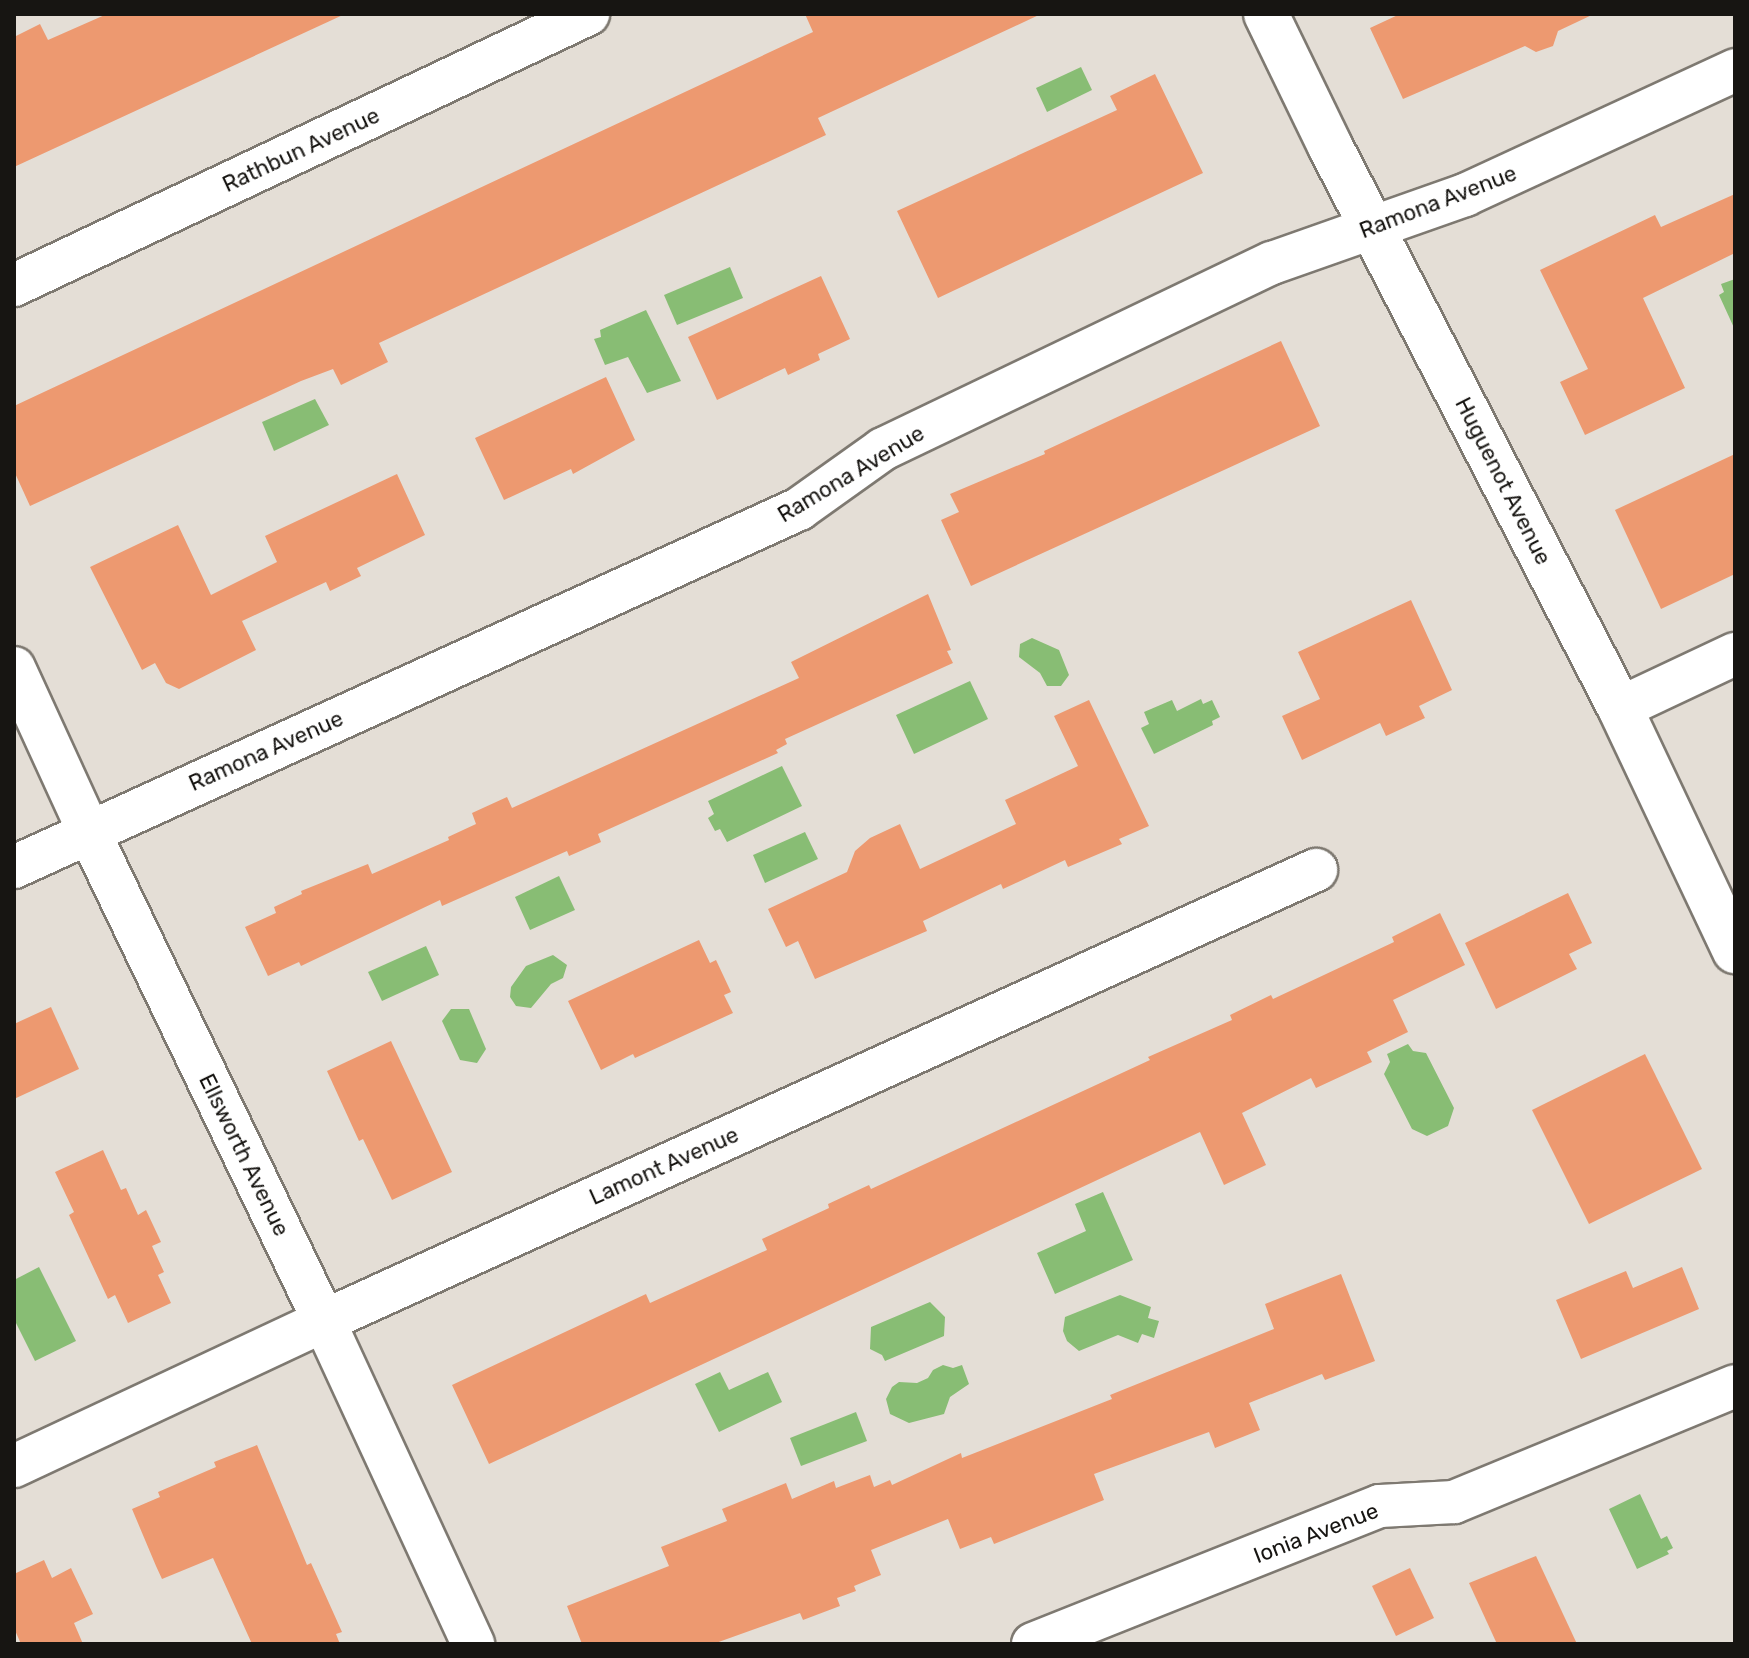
<!DOCTYPE html>
<html>
<head>
<meta charset="utf-8">
<style>
	body { margin:0 }
	#map { position:relative; width:1749px; height:1658px; overflow:hidden; background:#e4ded6; font-family:Rubik,sans-serif }
	div>[style] { position:absolute }
	.water>* { inset:0; background:#88bd74 }
	.building>* { inset:0; background:#ed9970 }
	.roads { filter:drop-shadow(2px 0 #7e7971) drop-shadow(-2px 0 #7e7971) drop-shadow(0 2px #7e7971) drop-shadow(0 -2px #7e7971) }
	.minor>* { height:42px; margin:-21px; padding:0 21px; transform-origin:21px; border-radius:21px; background:#fff }
	.tertiary>* { height:44px; margin:-22px; padding:0 22px; transform-origin:22px; border-radius:22px; background:#fff }
	span { translate:-50% -50%; white-space:nowrap; text-align:center; line-height:1.15; -webkit-text-stroke:6px #fff; paint-order:stroke }
	.street-label { font-size:22px; color:#171512 }
	.frame { position:absolute; inset:0; border:16px solid #171512; pointer-events:none }
</style>
</head>
<body>
<div id="map">
	<div class="water">
		<div style="clip-path:polygon(1081px 67px,1092px 90px,1047px 112px,1036px 88px)"></div>
		<div style="clip-path:polygon(730px 267px,743px 298px,677px 325px,664px 295px)"></div>
		<div style="clip-path:polygon(1735px 279px,1735px 330px,1719px 295px,1724px 292px,1721px 284px)"></div>
		<div style="clip-path:polygon(646px 310px,681px 381px,647px 393px,628px 357px,605px 365px,594px 339px,601px 337px,600px 330px)"></div>
		<div style="clip-path:polygon(315px 399px,329px 425px,274px 451px,262px 422px)"></div>
		<div style="clip-path:polygon(1032px 638px,1059px 650px,1069px 675px,1061px 686px,1047px 686px,1040px 673px,1019px 657px,1020px 644px)"></div>
		<div style="clip-path:polygon(970px 681px,988px 719px,914px 754px,896px 715px)"></div>
		<div style="clip-path:polygon(1201px 699px,1203px 704px,1212px 700px,1220px 717px,1212px 721px,1213px 725px,1154px 754px,1141px 728px,1149px 724px,1144px 712px,1172px 700px,1177px 711px)"></div>
		<div style="clip-path:polygon(782px 766px,802px 806px,727px 842px,720px 829px,715px 831px,708px 818px,714px 814px,708px 801px)"></div>
		<div style="clip-path:polygon(805px 832px,818px 859px,765px 883px,753px 855px)"></div>
		<div style="clip-path:polygon(559px 876px,575px 910px,530px 930px,515px 897px)"></div>
		<div style="clip-path:polygon(426px 946px,439px 975px,382px 1001px,368px 972px)"></div>
		<div style="clip-path:polygon(553px 955px,567px 965px,563px 978px,551px 984px,531px 1008px,516px 1006px,510px 997px,511px 987px,526px 966px)"></div>
		<div style="clip-path:polygon(451px 1009px,469px 1009px,486px 1049px,477px 1063px,460px 1060px,442px 1021px)"></div>
		<div style="clip-path:polygon(1408px 1044px,1413px 1051px,1426px 1053px,1454px 1108px,1448px 1126px,1427px 1136px,1412px 1129px,1384px 1074px,1390px 1062px,1387px 1054px)"></div>
		<div style="clip-path:polygon(1103px 1192px,1133px 1260px,1055px 1294px,1037px 1253px,1086px 1231px,1075px 1204px)"></div>
		<div style="clip-path:polygon(39px 1267px,76px 1341px,35px 1361px,14px 1319px,14px 1280px)"></div>
		<div style="clip-path:polygon(1120px 1295px,1151px 1307px,1148px 1318px,1159px 1321px,1154px 1338px,1142px 1334px,1138px 1343px,1118px 1335px,1079px 1351px,1067px 1341px,1063px 1331px,1065px 1317px)"></div>
		<div style="clip-path:polygon(930px 1302px,945px 1317px,944px 1336px,885px 1361px,882px 1355px,870px 1349px,871px 1327px)"></div>
		<div style="clip-path:polygon(943px 1365px,953px 1368px,962px 1365px,969px 1384px,950px 1397px,944px 1414px,909px 1423px,890px 1414px,886px 1399px,892px 1387px,899px 1382px,917px 1383px,928px 1378px,933px 1370px)"></div>
		<div style="clip-path:polygon(720px 1372px,729px 1390px,768px 1372px,782px 1402px,719px 1432px,695px 1384px)"></div>
		<div style="clip-path:polygon(856px 1412px,867px 1441px,801px 1466px,790px 1438px)"></div>
		<div style="clip-path:polygon(1640px 1494px,1661px 1539px,1667px 1536px,1673px 1548px,1667px 1551px,1669px 1554px,1637px 1569px,1609px 1509px)"></div>
	</div>
	<div class="building">
		<div style="clip-path:polygon(107px 14px,345px 14px,14px 167px,14px 37px,40px 24px,48px 40px)"></div>
		<div style="clip-path:polygon(805px 14px,1041px 14px,818px 118px,826px 135px,379px 343px,388px 362px,341px 385px,333px 369px,301px 381px,30px 506px,14px 471px,14px 406px,813px 32px)"></div>
		<div style="clip-path:polygon(1400px 14px,1594px 14px,1558px 31px,1553px 46px,1536px 52px,1525px 46px,1403px 99px,1370px 28px)"></div>
		<div style="clip-path:polygon(1155px 74px,1203px 173px,938px 298px,897px 211px,1117px 110px,1110px 96px)"></div>
		<div style="clip-path:polygon(1735px 194px,1735px 253px,1643px 298px,1685px 388px,1585px 435px,1560px 382px,1588px 369px,1540px 270px,1655px 215px,1661px 227px)"></div>
		<div style="clip-path:polygon(821px 276px,850px 339px,818px 354px,820px 360px,788px 375px,785px 368px,717px 400px,688px 337px)"></div>
		<div style="clip-path:polygon(1281px 341px,1320px 426px,971px 586px,941px 520px,959px 512px,950px 494px,1045px 454px,1044px 451px)"></div>
		<div style="clip-path:polygon(606px 377px,635px 440px,573px 474px,571px 469px,504px 500px,475px 438px)"></div>
		<div style="clip-path:polygon(1735px 454px,1735px 574px,1661px 609px,1615px 510px)"></div>
		<div style="clip-path:polygon(397px 474px,425px 535px,357px 568px,361px 576px,330px 591px,326px 582px,242px 621px,256px 650px,179px 689px,166px 683px,155px 663px,142px 670px,90px 567px,178px 525px,211px 595px,277px 562px,265px 536px)"></div>
		<div style="clip-path:polygon(928px 594px,951px 650px,947px 651px,953px 663px,785px 739px,787px 744px,776px 750px,778px 753px,598px 834px,601px 842px,569px 856px,567px 851px,442px 906px,440px 900px,301px 966px,299px 962px,268px 976px,245px 927px,276px 913px,274px 907px,302px 894px,301px 891px,368px 864px,372px 874px,449px 840px,448px 837px,476px 824px,472px 813px,507px 797px,512px 808px,799px 678px,791px 662px)"></div>
		<div style="clip-path:polygon(1411px 600px,1452px 690px,1419px 706px,1425px 718px,1386px 736px,1380px 723px,1302px 760px,1282px 716px,1320px 699px,1298px 652px)"></div>
		<div style="clip-path:polygon(1089px 700px,1149px 826px,1119px 839px,1122px 844px,1068px 867px,1065px 860px,1003px 889px,1001px 884px,923px 921px,927px 931px,815px 979px,798px 941px,786px 947px,768px 909px,847px 872px,855px 851px,870px 838px,900px 824px,920px 869px,1016px 824px,1005px 800px,1078px 766px,1054px 716px)"></div>
		<div style="clip-path:polygon(1568px 893px,1592px 943px,1569px 954px,1577px 969px,1496px 1009px,1465px 943px)"></div>
		<div style="clip-path:polygon(1440px 913px,1465px 965px,1393px 1000px,1408px 1032px,1367px 1052px,1372px 1062px,1316px 1088px,1311px 1078px,1242px 1113px,1266px 1165px,1224px 1185px,1200px 1132px,489px 1464px,452px 1385px,646px 1294px,650px 1303px,767px 1250px,762px 1239px,829px 1208px,828px 1204px,869px 1185px,871px 1189px,1150px 1060px,1148px 1057px,1232px 1020px,1230px 1015px,1271px 995px,1273px 999px,1394px 942px,1392px 937px)"></div>
		<div style="clip-path:polygon(699px 940px,710px 963px,716px 960px,731px 992px,724px 995px,733px 1013px,635px 1058px,633px 1054px,601px 1070px,568px 1001px)"></div>
		<div style="clip-path:polygon(51px 1007px,79px 1069px,14px 1099px,14px 1024px)"></div>
		<div style="clip-path:polygon(391px 1041px,452px 1172px,392px 1200px,363px 1139px,359px 1141px,327px 1071px)"></div>
		<div style="clip-path:polygon(1645px 1054px,1702px 1169px,1589px 1224px,1532px 1110px)"></div>
		<div style="clip-path:polygon(103px 1150px,121px 1190px,126px 1188px,138px 1215px,146px 1210px,161px 1242px,152px 1246px,164px 1272px,158px 1275px,171px 1303px,128px 1323px,115px 1295px,108px 1299px,69px 1215px,74px 1212px,55px 1172px)"></div>
		<div style="clip-path:polygon(1682px 1267px,1699px 1309px,1581px 1359px,1556px 1300px,1626px 1271px,1633px 1288px)"></div>
		<div style="clip-path:polygon(1341px 1274px,1375px 1361px,1325px 1380px,1322px 1374px,1249px 1403px,1260px 1430px,1215px 1448px,1209px 1432px,1094px 1474px,1104px 1500px,994px 1544px,991px 1537px,960px 1549px,948px 1519px,871px 1550px,881px 1575px,854px 1586px,856px 1591px,837px 1598px,840px 1606px,803px 1620px,800px 1613px,713px 1644px,582px 1644px,567px 1606px,669px 1566px,661px 1547px,727px 1521px,722px 1509px,786px 1483px,792px 1499px,834px 1481px,836px 1488px,870px 1475px,874px 1487px,890px 1480px,892px 1485px,961px 1453px,962px 1458px,1112px 1399px,1110px 1395px,1274px 1329px,1265px 1304px)"></div>
		<div style="clip-path:polygon(257px 1445px,307px 1565px,311px 1563px,342px 1632px,336px 1634px,340px 1644px,252px 1644px,213px 1558px,162px 1579px,156px 1566px,132px 1509px,160px 1497px,158px 1492px,216px 1467px,214px 1462px)"></div>
		<div style="clip-path:polygon(1536px 1556px,1577px 1644px,1497px 1644px,1469px 1583px)"></div>
		<div style="clip-path:polygon(44px 1560px,52px 1578px,71px 1568px,93px 1614px,74px 1623px,83px 1644px,21px 1644px,14px 1628px,14px 1574px)"></div>
		<div style="clip-path:polygon(1410px 1568px,1434px 1618px,1396px 1636px,1372px 1586px)"></div>
	</div>
	<div class="roads">
		<div class="minor">
			<div style="left:14px;top:285px;width:635px;rotate:-25.27deg"></div>
			<div style="left:14px;top:668px;width:180px;rotate:65.4deg"></div>
			<div style="left:89px;top:832px;width:543px;rotate:64.33deg"></div>
			<div style="left:324px;top:1321px;width:356px;rotate:65.2deg"></div>
			<div style="left:1620px;top:708px;width:127px;rotate:-25.2deg"></div>
			<div style="left:14px;top:867px;width:863px;rotate:-24.52deg"></div>
			<div style="left:799px;top:509px;width:103px;rotate:-35.5deg"></div>
			<div style="left:883px;top:449px;width:431px;rotate:-25.6deg"></div>
			<div style="left:1272px;top:263px;width:205px;rotate:-19.4deg"></div>
			<div style="left:1465px;top:195px;width:298px;rotate:-24.8deg"></div>
			<div style="left:14px;top:1466px;width:342px;rotate:-25.1deg"></div>
			<div style="left:324px;top:1321px;width:1090px;rotate:-24.45deg"></div>
			<div style="left:1033px;top:1644px;width:373px;rotate:-21.7deg"></div>
			<div style="left:1380px;top:1506px;width:74px;rotate:-3.1deg"></div>
			<div style="left:1454px;top:1502px;width:304px;rotate:-22.4deg"></div>
		</div>
		<div class="tertiary">
			<div style="left:1266px;top:14px;width:147px;rotate:64.1deg"></div>
			<div style="left:1330px;top:146px;width:632px;rotate:62.71deg"></div>
			<div style="left:1620px;top:708px;width:269px;rotate:64.7deg"></div>
		</div>
	</div>
	<div class="street-label">
		<span style="left:301px;top:150px;rotate:-25deg">Rathbun Avenue</span>
		<span style="left:1438px;top:202px;rotate:-21deg">Ramona Avenue</span>
		<span style="left:851px;top:474px;rotate:-31deg">Ramona Avenue</span>
		<span style="left:1503px;top:481px;rotate:63deg">Huguenot Avenue</span>
		<span style="left:266px;top:751px;rotate:-24deg">Ramona Avenue</span>
		<span style="left:244px;top:1155px;rotate:64deg">Ellsworth Avenue</span>
		<span style="left:664px;top:1166px;rotate:-24deg">Lamont Avenue</span>
		<span style="left:1316px;top:1533px;rotate:-21deg">Ionia Avenue</span>
	</div>
	<div class="frame"></div>
</div>
</body>
</html>
